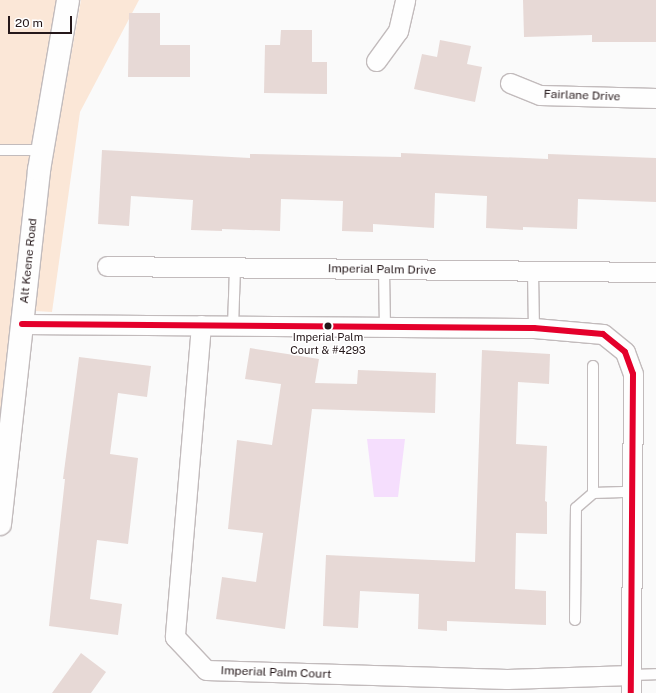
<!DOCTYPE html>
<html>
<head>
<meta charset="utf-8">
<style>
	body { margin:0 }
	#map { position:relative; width:656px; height:693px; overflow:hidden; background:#fafafa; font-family:"Public Sans",sans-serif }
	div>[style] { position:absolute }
	.green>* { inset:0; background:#fbe7d7 }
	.water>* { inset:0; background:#f5defd }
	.building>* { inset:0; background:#e7d9d6 }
	.roads { filter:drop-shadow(1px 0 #c2bbbc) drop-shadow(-1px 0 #c2bbbc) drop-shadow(0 1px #c2bbbc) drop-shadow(0 -1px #c2bbbc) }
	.service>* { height:10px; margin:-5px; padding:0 5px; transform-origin:5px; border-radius:5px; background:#fefefe }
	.minor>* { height:19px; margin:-9.5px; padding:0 9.5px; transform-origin:9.5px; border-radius:9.5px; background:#fefefe }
	.tertiary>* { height:22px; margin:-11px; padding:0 11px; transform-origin:11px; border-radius:11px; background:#fefefe }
	.bus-1>* { height:6px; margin:-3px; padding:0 3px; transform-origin:3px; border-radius:3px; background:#e4002b }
	.dots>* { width:11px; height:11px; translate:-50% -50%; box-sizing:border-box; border:2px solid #fff; border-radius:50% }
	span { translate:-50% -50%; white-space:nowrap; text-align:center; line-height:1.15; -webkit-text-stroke:3px #fff; paint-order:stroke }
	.bus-label { font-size:11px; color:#25181a }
	.street-label { font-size:12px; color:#25181a }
	.scale { position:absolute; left:8px; top:16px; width:64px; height:18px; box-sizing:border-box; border:2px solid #25181a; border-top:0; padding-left:5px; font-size:12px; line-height:14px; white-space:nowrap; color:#25181a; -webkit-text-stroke:3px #fff; paint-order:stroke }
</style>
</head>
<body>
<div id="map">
	<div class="green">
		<div style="clip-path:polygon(0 0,57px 0,28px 168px,0 425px)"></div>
		<div style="clip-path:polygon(81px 0,139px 0,80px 112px,52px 312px,35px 311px,50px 172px)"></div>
	</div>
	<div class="water">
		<div style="clip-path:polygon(367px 439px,405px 439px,398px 497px,374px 497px)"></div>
	</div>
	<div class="building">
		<div style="clip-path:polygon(523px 0,656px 0,656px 42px,592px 42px,592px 35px,524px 37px)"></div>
		<div style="clip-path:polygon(129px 13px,160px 13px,160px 45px,190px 45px,190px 77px,128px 77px)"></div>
		<div style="clip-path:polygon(281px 30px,312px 30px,312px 62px,327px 62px,327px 94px,264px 93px,265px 45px,280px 45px)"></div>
		<div style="clip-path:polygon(440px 40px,471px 46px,467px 64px,482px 67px,475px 102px,414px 89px,422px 54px,437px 57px)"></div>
		<div style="clip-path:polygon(102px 150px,250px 158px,250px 154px,401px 157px,401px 153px,548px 159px,548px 154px,656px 158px,656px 202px,578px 199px,577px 229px,523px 227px,523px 230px,486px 228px,487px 196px,435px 193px,434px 228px,373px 224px,373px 232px,342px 231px,343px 201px,281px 199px,280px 231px,222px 229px,222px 231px,191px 230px,193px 200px,131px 196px,129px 226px,98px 224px)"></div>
		<div style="clip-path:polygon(250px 348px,319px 359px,315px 383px,357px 384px,358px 370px,436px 373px,435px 413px,312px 409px,285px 629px,216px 619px,222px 577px,256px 582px,263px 533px,228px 529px,237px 440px,272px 445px,281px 384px,245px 379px)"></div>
		<div style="clip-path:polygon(482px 350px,550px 354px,549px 384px,518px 382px,516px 444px,547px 446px,545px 501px,547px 502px,547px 534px,516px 533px,515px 589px,546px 591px,546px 625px,447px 621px,447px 631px,418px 629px,419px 594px,360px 591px,358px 628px,323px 626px,326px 555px,475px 562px)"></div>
		<div style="clip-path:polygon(79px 357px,151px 366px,147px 397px,118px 393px,110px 454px,138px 458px,128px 544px,97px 540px,90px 599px,122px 604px,118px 635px,49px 626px,65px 479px,63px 479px)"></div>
		<div style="clip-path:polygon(81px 653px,106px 672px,91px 693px,52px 693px)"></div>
	</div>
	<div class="roads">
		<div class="service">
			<div style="left:0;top:150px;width:42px"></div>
			<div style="left:384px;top:270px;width:57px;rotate:89deg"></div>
			<div style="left:533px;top:272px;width:56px;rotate:89deg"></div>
			<div style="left:233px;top:326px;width:58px;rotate:-88deg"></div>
			<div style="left:593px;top:493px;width:38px;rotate:-2deg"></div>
			<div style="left:575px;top:620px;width:112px;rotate:-89.5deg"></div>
			<div style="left:576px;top:508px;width:23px;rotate:-41deg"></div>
			<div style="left:593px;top:493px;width:127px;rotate:-90deg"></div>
			<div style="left:631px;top:675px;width:25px;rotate:-2deg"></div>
		</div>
		<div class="minor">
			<div style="left:376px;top:61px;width:37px;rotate:-54deg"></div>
			<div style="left:398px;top:31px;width:32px;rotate:-77deg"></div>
			<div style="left:510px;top:83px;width:32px;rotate:22deg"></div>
			<div style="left:540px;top:95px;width:116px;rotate:1.5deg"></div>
			<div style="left:107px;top:266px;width:549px;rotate:0.63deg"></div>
			<div style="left:22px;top:324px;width:512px;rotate:0.45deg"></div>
			<div style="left:534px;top:328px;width:69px;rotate:5deg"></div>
			<div style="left:603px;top:334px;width:28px;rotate:39deg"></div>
			<div style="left:625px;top:352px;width:23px;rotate:70deg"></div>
			<div style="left:633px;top:374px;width:319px;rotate:90.4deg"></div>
			<div style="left:201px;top:325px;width:313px;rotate:94.8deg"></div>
			<div style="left:175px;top:637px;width:45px;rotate:46.8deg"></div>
			<div style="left:206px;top:670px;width:301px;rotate:1.7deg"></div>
			<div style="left:507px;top:679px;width:124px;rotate:-1.8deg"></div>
		</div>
		<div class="tertiary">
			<div style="left:0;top:524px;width:356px;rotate:-83.7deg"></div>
			<div style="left:39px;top:170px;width:172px;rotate:-80.3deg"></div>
		</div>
	</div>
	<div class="bus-1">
		<div style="left:22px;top:324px;width:512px;rotate:0.45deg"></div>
		<div style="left:534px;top:328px;width:69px;rotate:5deg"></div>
		<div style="left:603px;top:334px;width:28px;rotate:39deg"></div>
		<div style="left:625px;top:352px;width:23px;rotate:70deg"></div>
		<div style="left:633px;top:374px;width:319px;rotate:90.4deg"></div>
	</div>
	<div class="dots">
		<div style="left:328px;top:326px;background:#25181a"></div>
	</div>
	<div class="bus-label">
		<span style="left:328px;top:344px">Imperial Palm<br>Court &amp; #4293</span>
	</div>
	<div class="street-label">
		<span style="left:582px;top:96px;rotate:2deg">Fairlane Drive</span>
		<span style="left:29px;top:261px;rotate:-84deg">Alt Keene Road</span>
		<span style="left:382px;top:270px;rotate:1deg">Imperial Palm Drive</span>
		<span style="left:276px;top:673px;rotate:2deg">Imperial Palm Court</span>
	</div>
	<div class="scale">20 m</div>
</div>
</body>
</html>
